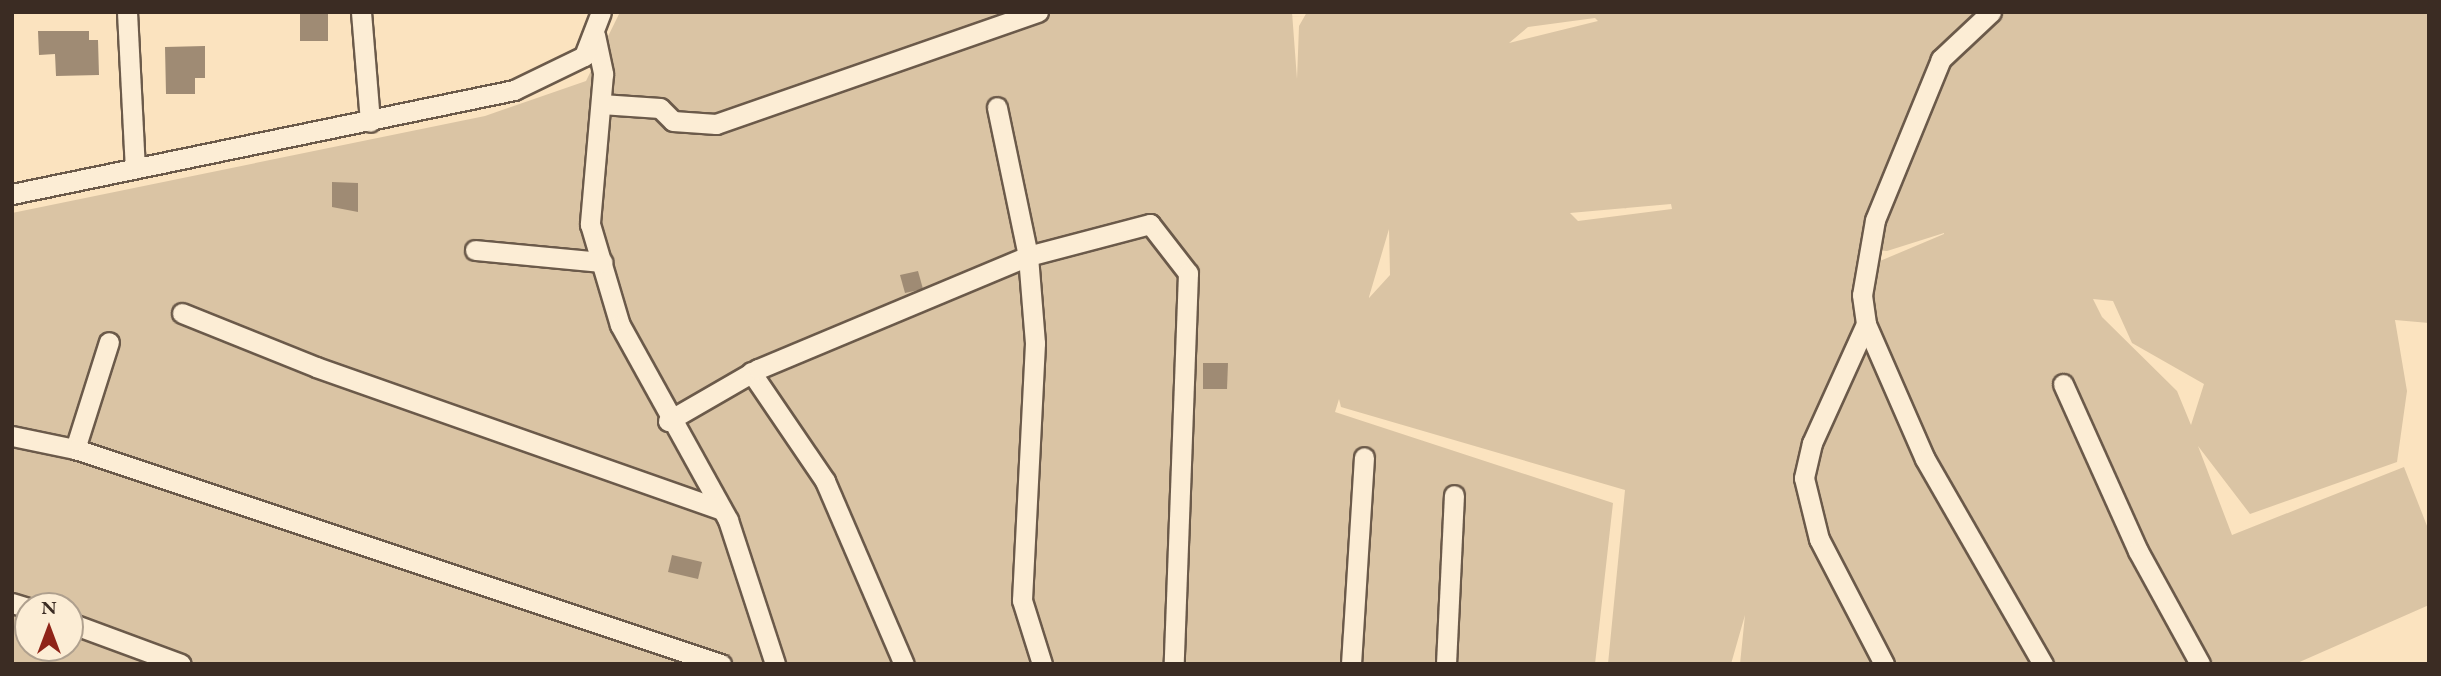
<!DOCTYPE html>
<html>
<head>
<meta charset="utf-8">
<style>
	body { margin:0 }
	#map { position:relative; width:2441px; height:676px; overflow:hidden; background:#fbe3bf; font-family:"EB Garamond",serif }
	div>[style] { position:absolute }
	.green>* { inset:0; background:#dac4a4 }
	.building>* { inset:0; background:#9f8b74 }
	.roads { filter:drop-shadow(2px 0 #6b5a4a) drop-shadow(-2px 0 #6b5a4a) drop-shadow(0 2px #6b5a4a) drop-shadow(0 -2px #6b5a4a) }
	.minor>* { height:19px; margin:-9.5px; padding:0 9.5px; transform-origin:9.5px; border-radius:9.5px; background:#fcedd5 }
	span { translate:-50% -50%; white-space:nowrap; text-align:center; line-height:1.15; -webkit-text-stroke:7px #fcedd5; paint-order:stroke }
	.frame { position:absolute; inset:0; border:14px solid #3b2c23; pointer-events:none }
	.north { position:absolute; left:14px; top:592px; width:70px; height:70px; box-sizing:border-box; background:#fcedd5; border:2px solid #afa08e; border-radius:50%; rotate:0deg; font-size:19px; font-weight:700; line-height:28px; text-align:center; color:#3b2c23 }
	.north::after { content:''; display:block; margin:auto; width:24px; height:32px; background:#8f2418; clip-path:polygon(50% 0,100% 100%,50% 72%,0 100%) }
</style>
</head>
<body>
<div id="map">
	<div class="green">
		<div style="clip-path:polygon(evenodd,620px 12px,1292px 12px,1297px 79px,1299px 26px,1307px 12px,2429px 12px,2429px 323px,2395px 320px,2407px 391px,2397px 462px,2250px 514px,2198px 446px,2232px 535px,2404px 467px,2429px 531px,2429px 605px,2295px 664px,1740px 664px,1745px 615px,1731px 664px,1608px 664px,1625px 490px,1341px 407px,1339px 399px,1335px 412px,1613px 503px,1595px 664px,12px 664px,12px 213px,485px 116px,586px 81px,620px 12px,1595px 18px,1598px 21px,1509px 43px,1528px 27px,1595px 18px,620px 12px,1671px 204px,1672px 209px,1578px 221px,1570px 213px,1671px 204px,620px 12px,1389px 229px,1390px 275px,1369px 298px,1369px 297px,1389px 229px,620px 12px,1944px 233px,1944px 234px,1861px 269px,1864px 249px,1887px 251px,1944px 233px,620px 12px,2093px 299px,2113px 301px,2132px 343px,2204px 384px,2191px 425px,2177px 391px,2102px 317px,2093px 299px,620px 12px,28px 606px,70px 606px,70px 648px,28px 648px,28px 606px)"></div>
	</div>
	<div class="building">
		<div style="clip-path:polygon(300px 12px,328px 12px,328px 41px,300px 41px)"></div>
		<div style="clip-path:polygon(38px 31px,89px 31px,89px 40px,98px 40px,99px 75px,56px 76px,55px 54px,39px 55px)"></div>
		<div style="clip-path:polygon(205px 46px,205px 78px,195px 78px,195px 94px,166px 94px,165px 47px)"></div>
		<div style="clip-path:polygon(332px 182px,358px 183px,358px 212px,332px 207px)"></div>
		<div style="clip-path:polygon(918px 271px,923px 289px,905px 293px,900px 275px)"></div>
		<div style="clip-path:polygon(1203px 363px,1228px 363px,1227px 389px,1203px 389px)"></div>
		<div style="clip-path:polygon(672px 555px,702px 562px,698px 579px,668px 572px)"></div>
	</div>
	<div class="roads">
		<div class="minor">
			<div style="left:127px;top:12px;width:156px;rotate:87.1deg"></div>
			<div style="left:361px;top:12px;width:110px;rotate:85.3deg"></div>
			<div style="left:1991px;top:12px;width:69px;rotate:136.8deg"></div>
			<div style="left:1941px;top:59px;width:174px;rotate:112.3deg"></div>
			<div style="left:1875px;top:220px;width:76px;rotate:99.8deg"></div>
			<div style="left:1862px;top:295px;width:29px;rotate:82deg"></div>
			<div style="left:1866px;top:324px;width:147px;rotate:66.4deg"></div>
			<div style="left:1925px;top:459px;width:237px;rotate:60.1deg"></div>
			<div style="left:595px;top:35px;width:40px;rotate:78deg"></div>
			<div style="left:603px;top:74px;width:151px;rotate:95deg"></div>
			<div style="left:590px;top:224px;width:105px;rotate:73.5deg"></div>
			<div style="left:620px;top:325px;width:223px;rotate:61deg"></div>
			<div style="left:728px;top:520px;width:151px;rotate:71.9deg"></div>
			<div style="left:601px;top:104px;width:59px;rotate:3.9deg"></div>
			<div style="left:660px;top:108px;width:18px;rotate:45deg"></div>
			<div style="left:673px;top:121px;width:43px;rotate:4deg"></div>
			<div style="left:716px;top:124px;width:341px;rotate:-19.2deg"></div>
			<div style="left:12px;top:194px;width:513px;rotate:-11.7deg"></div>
			<div style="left:514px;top:90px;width:78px;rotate:-25.9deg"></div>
			<div style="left:584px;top:56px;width:47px;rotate:-68.9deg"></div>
			<div style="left:475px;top:250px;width:128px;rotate:5.4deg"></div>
			<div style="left:182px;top:313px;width:144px;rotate:21.9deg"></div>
			<div style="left:316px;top:367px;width:430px;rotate:19.4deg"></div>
			<div style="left:1866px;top:324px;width:131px;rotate:114.4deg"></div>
			<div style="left:1812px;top:443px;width:36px;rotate:103deg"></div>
			<div style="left:1804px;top:478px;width:63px;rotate:76.2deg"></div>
			<div style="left:1819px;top:539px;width:141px;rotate:62.5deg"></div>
			<div style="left:751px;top:372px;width:132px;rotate:55.8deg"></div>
			<div style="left:825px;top:481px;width:199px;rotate:66.7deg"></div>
			<div style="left:2063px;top:384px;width:183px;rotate:65.8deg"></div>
			<div style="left:2138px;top:551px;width:129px;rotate:61.2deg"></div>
			<div style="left:668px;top:421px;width:104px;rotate:-30deg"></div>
			<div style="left:758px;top:369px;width:293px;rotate:-22.7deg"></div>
			<div style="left:1028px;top:256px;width:152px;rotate:-101.8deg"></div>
			<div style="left:12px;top:436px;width:64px;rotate:11.7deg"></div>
			<div style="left:75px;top:449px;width:112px;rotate:-72.4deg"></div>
			<div style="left:75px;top:449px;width:681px;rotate:18.41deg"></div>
			<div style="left:12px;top:603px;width:17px;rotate:17deg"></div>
			<div style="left:70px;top:623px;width:118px;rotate:20.3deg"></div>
			<div style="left:1042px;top:664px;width:67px;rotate:-107.4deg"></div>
			<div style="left:1022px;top:600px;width:257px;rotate:-87.1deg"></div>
			<div style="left:1035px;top:343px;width:87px;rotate:-94.6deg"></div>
			<div style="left:1028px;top:256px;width:126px;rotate:-14.7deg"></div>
			<div style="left:1150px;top:224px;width:62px;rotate:52.2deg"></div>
			<div style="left:1188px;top:273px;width:391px;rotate:92.1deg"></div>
			<div style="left:1351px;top:664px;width:207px;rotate:-86.4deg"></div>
			<div style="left:1446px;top:664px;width:169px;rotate:-87.3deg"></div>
		</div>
	</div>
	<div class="frame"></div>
	<div class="north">N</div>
</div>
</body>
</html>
